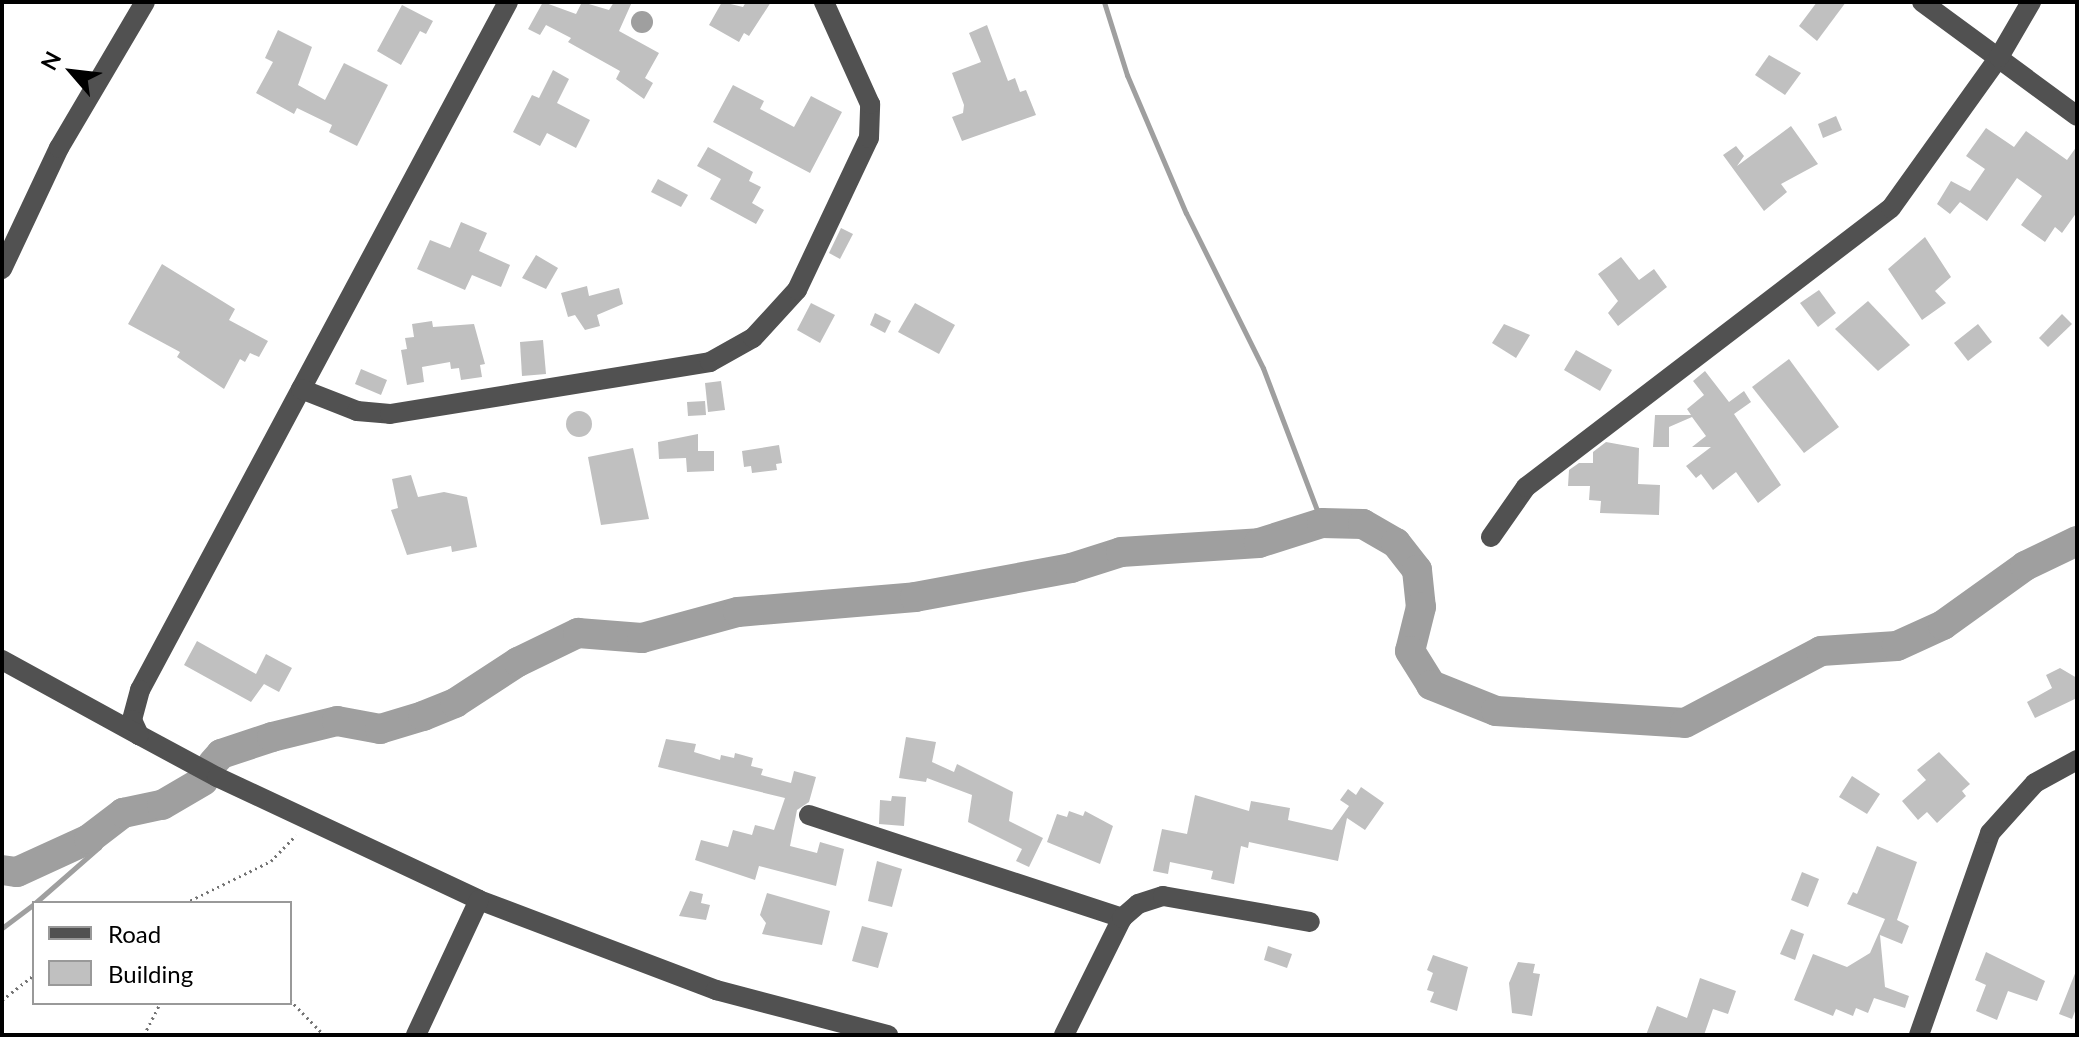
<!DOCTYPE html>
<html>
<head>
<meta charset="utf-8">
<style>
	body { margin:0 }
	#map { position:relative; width:2079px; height:1037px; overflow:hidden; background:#fff; font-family:Lato,sans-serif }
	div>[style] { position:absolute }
	.water>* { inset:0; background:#9f9f9f }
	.round { border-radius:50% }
	.stream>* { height:5px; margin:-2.5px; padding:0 2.5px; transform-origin:2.5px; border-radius:2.5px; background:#9f9f9f }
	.river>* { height:30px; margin:-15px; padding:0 15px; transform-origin:15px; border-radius:15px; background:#9f9f9f }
	.building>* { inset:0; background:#c0c0c0 }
	.path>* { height:3px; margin-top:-1.5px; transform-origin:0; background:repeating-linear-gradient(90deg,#737373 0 2px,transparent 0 6px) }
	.minor>* { height:20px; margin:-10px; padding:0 10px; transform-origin:10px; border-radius:10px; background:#515151 }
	span { translate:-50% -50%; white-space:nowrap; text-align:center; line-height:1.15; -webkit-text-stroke:7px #fff; paint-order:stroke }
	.frame { position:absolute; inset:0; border:4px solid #000; pointer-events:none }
	.legend { position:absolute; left:32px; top:901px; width:260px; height:104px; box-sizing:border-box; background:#fff; border:2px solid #999; margin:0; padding:10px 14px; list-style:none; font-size:24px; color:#000 }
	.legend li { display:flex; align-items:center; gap:16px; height:40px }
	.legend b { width:40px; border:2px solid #999 }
	.north { position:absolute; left:32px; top:32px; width:80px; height:80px; -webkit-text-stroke:6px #fff; paint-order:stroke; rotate:298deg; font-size:22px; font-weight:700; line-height:32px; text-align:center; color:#000 }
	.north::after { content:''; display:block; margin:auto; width:28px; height:36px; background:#000; clip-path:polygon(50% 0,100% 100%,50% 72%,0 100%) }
</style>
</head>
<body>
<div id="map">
	<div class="water">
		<div class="round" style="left:631px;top:11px;width:22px;height:22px"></div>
	</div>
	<div class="stream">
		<div style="left:1104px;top:2px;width:77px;rotate:72.5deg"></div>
		<div style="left:1127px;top:75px;width:150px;rotate:66.9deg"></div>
		<div style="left:1186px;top:213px;width:173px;rotate:63.6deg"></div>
		<div style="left:1263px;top:368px;width:166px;rotate:69.2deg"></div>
		<div style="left:35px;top:903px;width:85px;rotate:-41.2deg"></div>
		<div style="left:99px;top:847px;width:42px;rotate:-54.8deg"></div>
		<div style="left:2px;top:928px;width:40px;rotate:-37deg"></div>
	</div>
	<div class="river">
		<div style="left:213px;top:763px;width:12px;rotate:-48deg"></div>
		<div style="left:221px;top:754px;width:54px;rotate:-18.4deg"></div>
		<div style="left:272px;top:737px;width:67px;rotate:-13.8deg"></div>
		<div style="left:337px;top:721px;width:44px;rotate:10.5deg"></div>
		<div style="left:380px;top:729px;width:45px;rotate:-16.8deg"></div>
		<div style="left:423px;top:716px;width:35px;rotate:-22deg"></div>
		<div style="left:455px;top:703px;width:75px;rotate:-33.1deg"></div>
		<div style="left:518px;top:662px;width:67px;rotate:-25.8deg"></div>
		<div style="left:578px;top:633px;width:64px;rotate:4.5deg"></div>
		<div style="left:642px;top:638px;width:99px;rotate:-15.2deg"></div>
		<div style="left:738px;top:612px;width:178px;rotate:-4.8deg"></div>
		<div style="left:915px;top:597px;width:159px;rotate:-10.5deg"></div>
		<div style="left:1071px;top:568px;width:52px;rotate:-17.7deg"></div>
		<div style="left:1121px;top:552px;width:138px;rotate:-3.7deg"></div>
		<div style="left:1259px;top:543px;width:66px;rotate:-17.6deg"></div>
		<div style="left:1322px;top:523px;width:41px;rotate:1.4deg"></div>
		<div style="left:1363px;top:524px;width:38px;rotate:30deg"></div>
		<div style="left:1396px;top:543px;width:34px;rotate:52deg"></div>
		<div style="left:1417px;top:570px;width:37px;rotate:84deg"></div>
		<div style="left:1421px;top:607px;width:45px;rotate:104deg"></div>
		<div style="left:1410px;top:651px;width:40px;rotate:58deg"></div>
		<div style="left:1431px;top:685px;width:70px;rotate:21.8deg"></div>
		<div style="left:1496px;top:711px;width:189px;rotate:3.6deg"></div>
		<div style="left:1685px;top:723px;width:154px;rotate:-27.9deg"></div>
		<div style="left:1821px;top:651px;width:76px;rotate:-3.8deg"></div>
		<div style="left:1897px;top:646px;width:51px;rotate:-24.5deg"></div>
		<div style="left:1943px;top:625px;width:101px;rotate:-35.7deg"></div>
		<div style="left:2025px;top:566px;width:58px;rotate:-25.7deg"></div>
		<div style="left:2px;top:870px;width:15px;rotate:8deg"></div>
		<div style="left:17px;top:872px;width:79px;rotate:-24.6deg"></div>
		<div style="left:89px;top:839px;width:43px;rotate:-37.4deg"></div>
		<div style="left:123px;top:813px;width:40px;rotate:-12deg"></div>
		<div style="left:162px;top:805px;width:48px;rotate:-30.3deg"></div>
	</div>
	<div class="building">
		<div style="clip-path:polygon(543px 2px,576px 14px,582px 2px,609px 10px,614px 2px,632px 2px,619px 31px,659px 53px,645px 78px,653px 83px,644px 99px,616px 79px,620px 71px,568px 42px,571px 38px,546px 25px,540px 35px,528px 29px)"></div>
		<div style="clip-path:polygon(722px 2px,743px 7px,746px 2px,771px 2px,749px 36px,744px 33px,739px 42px,709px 25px)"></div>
		<div style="clip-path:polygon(1817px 2px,1846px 2px,1817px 41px,1799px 26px)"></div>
		<div style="clip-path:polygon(402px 5px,433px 21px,426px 34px,420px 31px,401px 65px,377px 51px)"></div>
		<div style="clip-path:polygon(987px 25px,1008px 81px,1015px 78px,1020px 92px,1026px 90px,1036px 115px,962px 141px,952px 117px,963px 113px,964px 105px,952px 73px,981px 62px,969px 33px)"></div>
		<div style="clip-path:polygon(278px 30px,312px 47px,298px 85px,325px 100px,344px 63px,388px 85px,357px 146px,329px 132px,332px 125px,297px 108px,294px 114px,256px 93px,273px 62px,265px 58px)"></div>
		<div style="clip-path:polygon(1769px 55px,1801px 73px,1785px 95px,1755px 75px)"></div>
		<div style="clip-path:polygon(553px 70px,569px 79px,557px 103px,590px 120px,576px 148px,547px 133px,540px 146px,513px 132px,532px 95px,539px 98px)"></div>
		<div style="clip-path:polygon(733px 85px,764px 101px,760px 109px,794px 127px,811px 96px,842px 112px,810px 173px,713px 122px)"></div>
		<div style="clip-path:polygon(1836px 116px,1842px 130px,1823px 138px,1818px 124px)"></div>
		<div style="clip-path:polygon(1791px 126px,1818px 164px,1781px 184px,1787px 192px,1764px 211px,1723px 155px,1736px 146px,1744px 156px,1737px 166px)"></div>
		<div style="clip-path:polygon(1986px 128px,2014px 147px,2026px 131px,2067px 160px,2077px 146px,2077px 212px,2062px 233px,2055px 227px,2045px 242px,2021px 225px,2042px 196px,2017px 178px,1987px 221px,1960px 202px,1950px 214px,1937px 204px,1951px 181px,1970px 191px,1985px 169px,1966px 156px)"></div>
		<div style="clip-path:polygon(708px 147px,753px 172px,749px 181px,761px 187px,752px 203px,764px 210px,756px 224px,710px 199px,721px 179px,697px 166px)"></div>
		<div style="clip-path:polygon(658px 179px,688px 195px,681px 207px,651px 192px)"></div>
		<div style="clip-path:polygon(461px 222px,487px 233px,479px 251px,510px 265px,501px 287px,472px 275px,465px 290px,417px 269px,430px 240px,450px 248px)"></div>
		<div style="clip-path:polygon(841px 228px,853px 234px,840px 259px,829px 253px)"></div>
		<div style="clip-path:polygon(1925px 237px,1951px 277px,1935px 291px,1946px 303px,1922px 320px,1888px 269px)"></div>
		<div style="clip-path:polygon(536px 255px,558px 268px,546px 289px,522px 278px)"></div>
		<div style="clip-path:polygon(1621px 257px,1639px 280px,1654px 269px,1667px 287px,1618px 326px,1608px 313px,1618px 301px,1598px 274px)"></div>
		<div style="clip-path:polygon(162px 264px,235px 309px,229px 320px,268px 341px,259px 357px,250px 353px,245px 362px,240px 359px,224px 389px,177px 357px,180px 352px,128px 324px)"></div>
		<div style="clip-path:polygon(587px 286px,589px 296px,619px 288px,623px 304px,597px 315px,600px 326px,585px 330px,575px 315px,568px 317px,561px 293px)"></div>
		<div style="clip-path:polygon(1819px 290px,1836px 313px,1818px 327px,1800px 303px)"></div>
		<div style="clip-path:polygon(1868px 301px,1910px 345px,1878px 371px,1835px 329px)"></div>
		<div style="clip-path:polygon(811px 303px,835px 315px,820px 343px,797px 330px)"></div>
		<div style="clip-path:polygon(915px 303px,955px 325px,939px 354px,898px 332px)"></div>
		<div style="clip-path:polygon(875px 313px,891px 321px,885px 333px,870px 325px)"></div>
		<div style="clip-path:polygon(2062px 314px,2072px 324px,2048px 347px,2039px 338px)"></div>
		<div style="clip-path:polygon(432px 321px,433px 327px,474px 324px,485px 364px,480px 365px,482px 377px,461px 380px,459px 368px,451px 369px,450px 362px,422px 367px,424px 382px,407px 385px,401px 350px,407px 349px,405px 338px,414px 337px,412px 324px)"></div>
		<div style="clip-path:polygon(1504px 324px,1530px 335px,1516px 358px,1492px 343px)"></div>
		<div style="clip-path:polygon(1978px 324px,1992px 342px,1968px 361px,1954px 343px)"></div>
		<div style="clip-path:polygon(543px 340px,546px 374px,522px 376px,520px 342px)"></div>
		<div style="clip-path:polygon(1576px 350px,1612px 370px,1600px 391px,1564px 370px)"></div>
		<div style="clip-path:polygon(1789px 359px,1839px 427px,1804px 453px,1752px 387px)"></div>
		<div style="clip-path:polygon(361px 369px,387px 380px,381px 395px,355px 384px)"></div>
		<div style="clip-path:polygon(1705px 371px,1729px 402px,1744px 391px,1751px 402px,1734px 414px,1781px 485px,1758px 503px,1736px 472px,1713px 490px,1701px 474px,1696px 478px,1686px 466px,1711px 447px,1692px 447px,1706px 436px,1692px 417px,1669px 427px,1669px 447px,1653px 447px,1655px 415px,1691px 415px,1687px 409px,1704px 395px,1693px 381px)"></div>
		<div style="clip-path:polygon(721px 381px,725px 410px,708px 412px,705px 383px)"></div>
		<div style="clip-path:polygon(705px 401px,706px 415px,688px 416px,687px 402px)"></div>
		<div class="round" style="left:566px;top:411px;width:26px;height:26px"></div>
		<div style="clip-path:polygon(698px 434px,698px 451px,714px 451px,714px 471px,687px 472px,686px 458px,659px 459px,658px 442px)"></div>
		<div style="clip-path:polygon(1606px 442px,1639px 448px,1638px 484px,1660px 485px,1659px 515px,1600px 513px,1601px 501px,1589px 500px,1590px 486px,1568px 486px,1569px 470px,1579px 463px,1593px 463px,1593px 452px)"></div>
		<div style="clip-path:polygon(779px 445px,782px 463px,776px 464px,777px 470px,752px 473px,751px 466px,744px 467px,742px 451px)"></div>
		<div style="clip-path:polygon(633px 448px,649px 519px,601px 525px,588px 457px)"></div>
		<div style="clip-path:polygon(411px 475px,418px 497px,444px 492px,467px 497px,477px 547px,452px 552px,451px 546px,407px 555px,391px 510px,398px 508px,392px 479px)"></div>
		<div style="clip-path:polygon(197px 641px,256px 674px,266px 654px,292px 668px,279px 692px,264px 684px,251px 702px,184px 665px)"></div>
		<div style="clip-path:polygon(2060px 668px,2077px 678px,2077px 698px,2035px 718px,2027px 702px,2052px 688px,2046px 675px)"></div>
		<div style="clip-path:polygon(906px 737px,936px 742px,932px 762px,954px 772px,957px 764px,1013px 792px,1009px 821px,1043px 838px,1029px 867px,1016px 861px,1022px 849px,968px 822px,972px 795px,927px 778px,926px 782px,899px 778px)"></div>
		<div style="clip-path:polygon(666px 739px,696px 744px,694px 752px,720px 760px,721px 755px,734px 758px,735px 753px,753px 758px,751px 766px,763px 769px,761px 775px,791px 783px,794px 771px,816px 777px,809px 802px,797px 810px,790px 846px,817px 853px,820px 842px,844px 849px,836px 886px,759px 866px,755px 880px,695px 860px,701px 840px,728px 847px,733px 830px,752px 835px,755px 825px,774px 830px,785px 798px,658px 767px)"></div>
		<div style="clip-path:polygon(1939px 752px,1970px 784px,1962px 791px,1966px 796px,1937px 823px,1927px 812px,1918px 820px,1902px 801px,1926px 780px,1917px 770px)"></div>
		<div style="clip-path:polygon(1852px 776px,1880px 794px,1867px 814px,1839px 797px)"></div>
		<div style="clip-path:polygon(1361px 787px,1384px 803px,1365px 830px,1347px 818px,1338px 861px,1249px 842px,1248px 848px,1241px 846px,1234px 884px,1211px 879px,1213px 871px,1170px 862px,1168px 874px,1153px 871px,1162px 829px,1187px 834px,1195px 795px,1249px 811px,1251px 801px,1290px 808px,1288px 820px,1332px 830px,1349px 806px,1340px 800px,1348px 789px,1356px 795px)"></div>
		<div style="clip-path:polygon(892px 796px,906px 797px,904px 826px,879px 824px,880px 800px,891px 801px)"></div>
		<div style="clip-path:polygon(1069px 811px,1083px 816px,1085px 811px,1113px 826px,1100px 864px,1047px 842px,1057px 814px,1067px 817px)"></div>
		<div style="clip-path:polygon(1877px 846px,1917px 862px,1897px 920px,1909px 926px,1902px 944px,1880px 935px,1885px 987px,1909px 996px,1905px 1008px,1874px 998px,1868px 1013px,1856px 1008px,1853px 1016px,1836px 1009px,1833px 1016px,1794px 1000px,1813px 954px,1847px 967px,1870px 953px,1885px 919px,1847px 904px,1853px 892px,1857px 894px)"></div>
		<div style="clip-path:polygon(877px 861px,902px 869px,892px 907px,868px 901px)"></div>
		<div style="clip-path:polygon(1802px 872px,1819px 879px,1808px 907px,1791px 900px)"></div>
		<div style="clip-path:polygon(690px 891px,703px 894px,701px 903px,710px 905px,706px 920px,679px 916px)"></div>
		<div style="clip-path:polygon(767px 893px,830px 911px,822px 945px,762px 934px,766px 923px,760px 915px)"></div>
		<div style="clip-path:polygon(862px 926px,888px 933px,878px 968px,852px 961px)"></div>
		<div style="clip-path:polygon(1791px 929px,1804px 934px,1795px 960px,1780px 954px)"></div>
		<div style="clip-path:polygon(1268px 946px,1292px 954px,1287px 968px,1264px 960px)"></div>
		<div style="clip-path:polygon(1986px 952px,2045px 981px,2037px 1001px,2008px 991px,1997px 1020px,1976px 1011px,1986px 985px,1975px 980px)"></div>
		<div style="clip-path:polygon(1433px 955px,1468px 967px,1457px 1011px,1430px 1002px,1434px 992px,1427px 990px,1433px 973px,1427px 970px)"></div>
		<div style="clip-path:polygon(1518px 962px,1535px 964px,1533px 973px,1540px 974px,1532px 1016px,1512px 1013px,1509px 983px)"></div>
		<div style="clip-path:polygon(2076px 971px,2077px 1006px,2072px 1019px,2059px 1014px)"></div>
		<div style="clip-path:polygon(1700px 978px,1736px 991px,1728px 1014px,1713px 1009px,1704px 1035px,1646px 1035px,1657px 1006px,1687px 1018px)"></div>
	</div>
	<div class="path">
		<div style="left:185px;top:903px;width:96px;rotate:-26deg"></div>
		<div style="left:271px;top:861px;width:36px;rotate:-46deg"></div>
		<div style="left:2px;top:1000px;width:41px;rotate:-38deg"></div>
		<div style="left:290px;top:1000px;width:49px;rotate:45.8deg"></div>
		<div style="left:144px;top:1035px;width:36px;rotate:-63deg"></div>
	</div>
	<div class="minor">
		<div style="left:508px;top:2px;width:780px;rotate:118.14deg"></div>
		<div style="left:140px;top:690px;width:31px;rotate:105deg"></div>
		<div style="left:132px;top:720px;width:17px;rotate:65deg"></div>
		<div style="left:139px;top:735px;width:89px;rotate:28.3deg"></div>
		<div style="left:217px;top:777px;width:289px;rotate:25.1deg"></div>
		<div style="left:479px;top:900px;width:254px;rotate:20.8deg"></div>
		<div style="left:716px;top:990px;width:178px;rotate:14.7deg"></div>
		<div style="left:1922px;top:2px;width:192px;rotate:36.3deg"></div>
		<div style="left:2px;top:269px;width:134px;rotate:-64.8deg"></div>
		<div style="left:59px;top:148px;width:169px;rotate:-59.5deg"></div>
		<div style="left:301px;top:389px;width:60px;rotate:21.4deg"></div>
		<div style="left:357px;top:411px;width:33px;rotate:5deg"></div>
		<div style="left:390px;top:414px;width:324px;rotate:-9.2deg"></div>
		<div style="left:710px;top:362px;width:49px;rotate:-29.2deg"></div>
		<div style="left:753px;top:338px;width:65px;rotate:-47.5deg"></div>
		<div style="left:797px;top:290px;width:168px;rotate:-64.7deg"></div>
		<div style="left:869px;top:138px;width:34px;rotate:-88deg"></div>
		<div style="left:870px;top:104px;width:112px;rotate:-114.3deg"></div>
		<div style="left:1491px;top:537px;width:61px;rotate:-55deg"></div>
		<div style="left:1526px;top:487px;width:459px;rotate:-37.4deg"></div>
		<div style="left:1891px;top:208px;width:186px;rotate:-54.4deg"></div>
		<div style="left:1999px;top:57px;width:64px;rotate:-59.8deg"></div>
		<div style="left:2px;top:660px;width:156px;rotate:28.7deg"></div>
		<div style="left:809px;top:815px;width:330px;rotate:18.2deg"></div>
		<div style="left:416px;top:1035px;width:149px;rotate:-65deg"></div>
		<div style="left:1064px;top:1035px;width:131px;rotate:-63.6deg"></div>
		<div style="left:1122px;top:918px;width:21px;rotate:-41deg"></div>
		<div style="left:1138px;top:904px;width:26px;rotate:-18deg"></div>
		<div style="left:1163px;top:896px;width:149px;rotate:10deg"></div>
		<div style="left:1919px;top:1035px;width:214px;rotate:-70.6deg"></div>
		<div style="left:1990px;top:833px;width:67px;rotate:-48deg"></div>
		<div style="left:2035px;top:783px;width:48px;rotate:-28.7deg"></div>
	</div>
	<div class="frame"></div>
	<ul class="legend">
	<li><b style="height:10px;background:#515151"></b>Road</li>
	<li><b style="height:22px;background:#c0c0c0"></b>Building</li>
	</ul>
	<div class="north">N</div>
</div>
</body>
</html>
